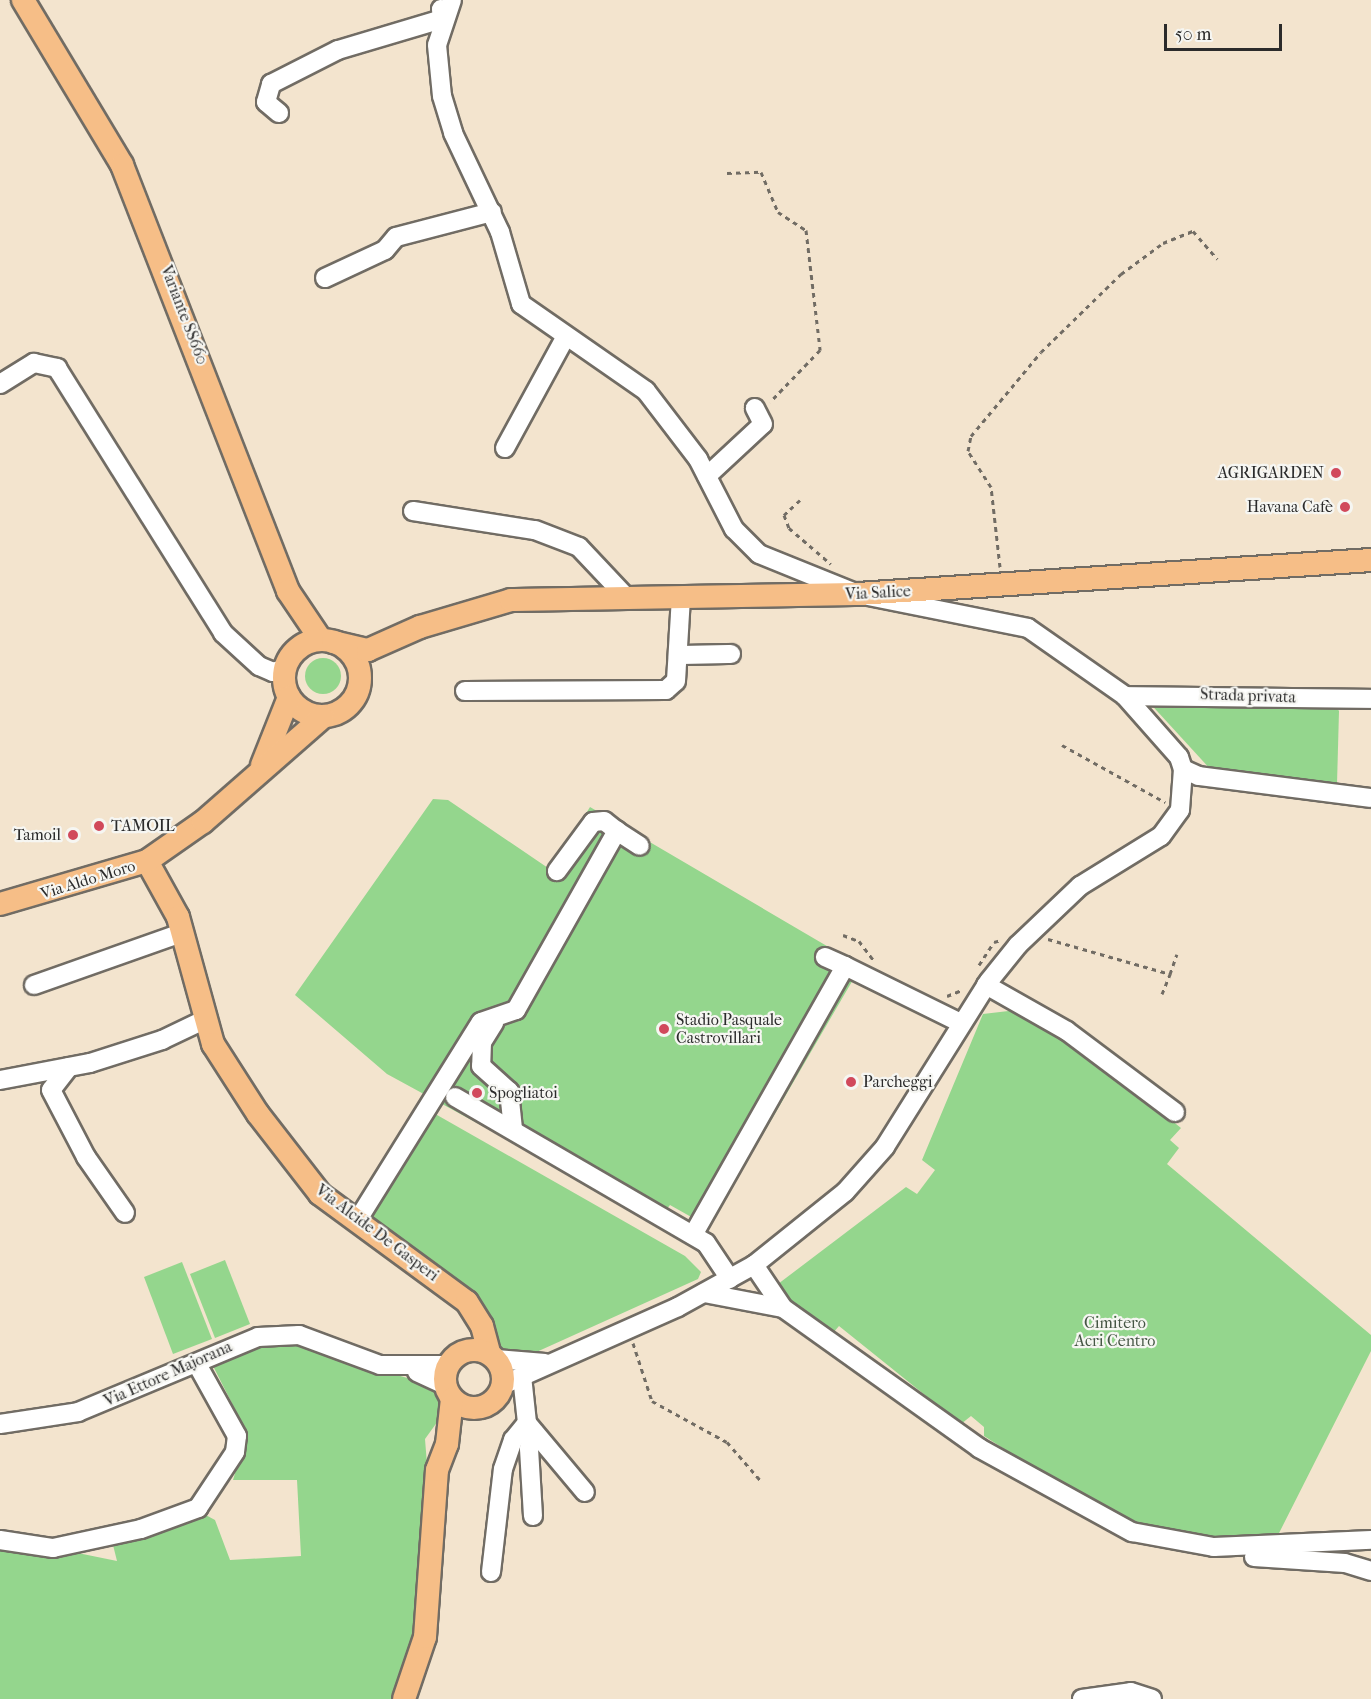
<!DOCTYPE html>
<html>
<head>
<meta charset="utf-8">
<style>
	body { margin:0 }
	#map { position:relative; width:1371px; height:1699px; overflow:hidden; background:#f3e4ce; font-family:"IM FELL French Canon",serif }
	div>[style] { position:absolute }
	.green>* { inset:0; background:#94d68d }
	.round { border-radius:50% }
	.path>* { height:3px; margin-top:-1.5px; transform-origin:0; background:repeating-linear-gradient(90deg,#716c64 0 4.5px,transparent 0 9px) }
	.roads { filter:drop-shadow(2px 0 #716c64) drop-shadow(-2px 0 #716c64) drop-shadow(0 2px #716c64) drop-shadow(0 -2px #716c64) }
	.minor>* { height:18px; margin:-9px; padding:0 9px; transform-origin:9px; border-radius:9px; background:#fff }
	.major>* { height:22px; margin:-11px; padding:0 11px; transform-origin:11px; border-radius:11px; background:#f6be87 }
	.major>.ring { margin:-11px; padding:0; box-sizing:content-box; background:none; border:22px solid #f6be87; border-radius:50% }
	.dots>* { width:16px; height:16px; translate:-50% -50%; box-sizing:border-box; border:3px solid #f6f6f2; border-radius:50% }
	span { translate:-50% -50%; white-space:nowrap; text-align:center; line-height:1.15; -webkit-text-stroke:4.5px #f6f6f2; paint-order:stroke }
	.street-label { font-size:16px; color:#2b2b2b }
	.poi-label { font-size:16px; color:#2b2b2b }
	.right { translate:-100% -50%; text-align:right }
	.left { translate:0 -50%; text-align:left }
	.park-label { font-size:16px; color:#455644 }
	.scale { position:absolute; left:1164px; top:24px; width:118px; height:27px; box-sizing:border-box; border:3px solid #2b2b2b; border-top:0; padding-left:8px; font-size:18px; line-height:21px; white-space:nowrap; color:#2b2b2b; -webkit-text-stroke:4px #f6f6f2; paint-order:stroke }
</style>
</head>
<body>
<div id="map">
	<div class="green">
		<div class="round" style="left:305px;top:658px;width:36px;height:36px"></div>
		<div style="clip-path:polygon(1146px 699px,1335px 705px,1339px 711px,1337px 784px,1212px 771px)"></div>
		<div style="clip-path:polygon(433px 799px,448px 800px,551px 870px,590px 807px,861px 966px,709px 1227px,670px 1205px,657px 1221px,387px 1074px,295px 995px)"></div>
		<div style="clip-path:polygon(1017px 1010px,1080px 1047px,1181px 1128px,1170px 1140px,1179px 1148px,1167px 1164px,1371px 1335px,1371px 1351px,1275px 1541px,1218px 1541px,1140px 1523px,1081px 1498px,984px 1436px,984px 1427px,971px 1416px,961px 1424px,839px 1326px,833px 1333px,795px 1307px,778px 1284px,906px 1187px,917px 1194px,935px 1170px,922px 1160px,983px 1014px)"></div>
		<div style="clip-path:polygon(430px 1111px,685px 1256px,701px 1272px,698px 1279px,532px 1354px,501px 1349px,471px 1292px,370px 1222px,377px 1200px)"></div>
		<div style="clip-path:polygon(225px 1260px,250px 1324px,215px 1338px,190px 1274px)"></div>
		<div style="clip-path:polygon(182px 1262px,212px 1339px,173px 1354px,144px 1277px)"></div>
		<div style="clip-path:polygon(261px 1343px,298px 1346px,438px 1387px,446px 1396px,448px 1407px,425px 1439px,428px 1477px,417px 1624px,395px 1699px,0 1699px,0 1547px,63px 1550px,117px 1561px,112px 1541px,202px 1513px,215px 1520px,230px 1560px,301px 1556px,297px 1480px,233px 1480px,247px 1433px,211px 1362px)"></div>
	</div>
	<div class="path">
		<div style="left:727px;top:173px;width:34px;rotate:-2deg"></div>
		<div style="left:761px;top:172px;width:43px;rotate:67deg"></div>
		<div style="left:778px;top:212px;width:33px;rotate:33deg"></div>
		<div style="left:806px;top:230px;width:121px;rotate:83.3deg"></div>
		<div style="left:820px;top:350px;width:72px;rotate:133.9deg"></div>
		<div style="left:800px;top:500px;width:22px;rotate:137deg"></div>
		<div style="left:784px;top:515px;width:14px;rotate:69deg"></div>
		<div style="left:789px;top:528px;width:55px;rotate:40.6deg"></div>
		<div style="left:1000px;top:567px;width:81px;rotate:-96.4deg"></div>
		<div style="left:991px;top:487px;width:43px;rotate:-122.6deg"></div>
		<div style="left:968px;top:451px;width:15px;rotate:-79deg"></div>
		<div style="left:971px;top:436px;width:109px;rotate:-50.2deg"></div>
		<div style="left:1041px;top:352px;width:112px;rotate:-44.3deg"></div>
		<div style="left:1121px;top:274px;width:52px;rotate:-36.4deg"></div>
		<div style="left:1163px;top:243px;width:32px;rotate:-22deg"></div>
		<div style="left:1193px;top:231px;width:37px;rotate:49deg"></div>
		<div style="left:1062px;top:745px;width:118px;rotate:29deg"></div>
		<div style="left:843px;top:935px;width:17px;rotate:21deg"></div>
		<div style="left:859px;top:941px;width:25px;rotate:53deg"></div>
		<div style="left:1048px;top:939px;width:127px;rotate:16deg"></div>
		<div style="left:1170px;top:974px;width:21px;rotate:-71deg"></div>
		<div style="left:979px;top:965px;width:27px;rotate:-57deg"></div>
		<div style="left:994px;top:942px;width:7px;rotate:-16deg"></div>
		<div style="left:1162px;top:994px;width:22px;rotate:-68deg"></div>
		<div style="left:947px;top:996px;width:16px;rotate:-22deg"></div>
		<div style="left:633px;top:1343px;width:61px;rotate:71.9deg"></div>
		<div style="left:652px;top:1401px;width:85px;rotate:28.7deg"></div>
		<div style="left:727px;top:1442px;width:52px;rotate:48.9deg"></div>
	</div>
	<div class="roads">
		<div class="minor">
			<div style="left:452px;top:0;width:47px;rotate:108.4deg"></div>
			<div style="left:437px;top:45px;width:51px;rotate:84.4deg"></div>
			<div style="left:442px;top:96px;width:39px;rotate:73deg"></div>
			<div style="left:453px;top:133px;width:110px;rotate:64.6deg"></div>
			<div style="left:500px;top:232px;width:75px;rotate:73.7deg"></div>
			<div style="left:521px;top:304px;width:152px;rotate:34.8deg"></div>
			<div style="left:646px;top:391px;width:86px;rotate:52.6deg"></div>
			<div style="left:698px;top:459px;width:79px;rotate:62.8deg"></div>
			<div style="left:734px;top:529px;width:35px;rotate:45deg"></div>
			<div style="left:759px;top:554px;width:107px;rotate:22deg"></div>
			<div style="left:858px;top:594px;width:173px;rotate:11.3deg"></div>
			<div style="left:1028px;top:628px;width:118px;rotate:35deg"></div>
			<div style="left:1125px;top:696px;width:81px;rotate:48.5deg"></div>
			<div style="left:1179px;top:757px;width:13px;rotate:72deg"></div>
			<div style="left:1183px;top:769px;width:41px;rotate:94.2deg"></div>
			<div style="left:1180px;top:810px;width:32px;rotate:126deg"></div>
			<div style="left:1161px;top:836px;width:95px;rotate:148.3deg"></div>
			<div style="left:1080px;top:886px;width:86px;rotate:136.4deg"></div>
			<div style="left:1018px;top:945px;width:46px;rotate:128.9deg"></div>
			<div style="left:989px;top:981px;width:196px;rotate:122.1deg"></div>
			<div style="left:885px;top:1147px;width:60px;rotate:131.6deg"></div>
			<div style="left:845px;top:1192px;width:117px;rotate:141.3deg"></div>
			<div style="left:754px;top:1265px;width:87px;rotate:151.1deg"></div>
			<div style="left:678px;top:1307px;width:192px;rotate:156deg"></div>
			<div style="left:279px;top:113px;width:17px;rotate:-140deg"></div>
			<div style="left:266px;top:102px;width:19px;rotate:-74deg"></div>
			<div style="left:271px;top:84px;width:75px;rotate:-26.9deg"></div>
			<div style="left:338px;top:50px;width:109px;rotate:-16.6deg"></div>
			<div style="left:442px;top:19px;width:10px;rotate:-96deg"></div>
			<div style="left:325px;top:278px;width:66px;rotate:-25deg"></div>
			<div style="left:385px;top:250px;width:17px;rotate:-50deg"></div>
			<div style="left:396px;top:237px;width:99px;rotate:-14.6deg"></div>
			<div style="left:0;top:384px;width:40px;rotate:-32deg"></div>
			<div style="left:34px;top:363px;width:24px;rotate:12deg"></div>
			<div style="left:57px;top:368px;width:313px;rotate:57.9deg"></div>
			<div style="left:223px;top:633px;width:49px;rotate:42.5deg"></div>
			<div style="left:259px;top:666px;width:15px;rotate:23deg"></div>
			<div style="left:273px;top:672px;width:13px;rotate:-18deg"></div>
			<div style="left:505px;top:448px;width:125px;rotate:-61.4deg"></div>
			<div style="left:707px;top:476px;width:76px;rotate:-42.9deg"></div>
			<div style="left:763px;top:424px;width:18px;rotate:-117deg"></div>
			<div style="left:413px;top:511px;width:123px;rotate:8.9deg"></div>
			<div style="left:535px;top:530px;width:47px;rotate:21.1deg"></div>
			<div style="left:579px;top:547px;width:71px;rotate:46.7deg"></div>
			<div style="left:679px;top:655px;width:52px;rotate:-1.1deg"></div>
			<div style="left:465px;top:691px;width:201px;rotate:-0.3deg"></div>
			<div style="left:666px;top:690px;width:13px;rotate:-42deg"></div>
			<div style="left:676px;top:681px;width:83px;rotate:-86.6deg"></div>
			<div style="left:1125px;top:696px;width:246px;rotate:0.7deg"></div>
			<div style="left:1183px;top:769px;width:17px;rotate:24deg"></div>
			<div style="left:1199px;top:776px;width:173px;rotate:7.3deg"></div>
			<div style="left:617px;top:831px;width:27px;rotate:33deg"></div>
			<div style="left:845px;top:966px;width:129px;rotate:26.2deg"></div>
			<div style="left:34px;top:985px;width:157px;rotate:-19.4deg"></div>
			<div style="left:986px;top:985px;width:93px;rotate:29.6deg"></div>
			<div style="left:1067px;top:1031px;width:135px;rotate:36.9deg"></div>
			<div style="left:494px;top:1023px;width:22px;rotate:122deg"></div>
			<div style="left:482px;top:1042px;width:24px;rotate:92deg"></div>
			<div style="left:481px;top:1066px;width:38px;rotate:42deg"></div>
			<div style="left:509px;top:1091px;width:37px;rotate:84deg"></div>
			<div style="left:69px;top:1067px;width:29px;rotate:128deg"></div>
			<div style="left:51px;top:1090px;width:76px;rotate:62.4deg"></div>
			<div style="left:86px;top:1157px;width:68px;rotate:55.1deg"></div>
			<div style="left:0;top:1080px;width:92px;rotate:-10.7deg"></div>
			<div style="left:90px;top:1063px;width:76px;rotate:-17.7deg"></div>
			<div style="left:162px;top:1040px;width:49px;rotate:-25.5deg"></div>
			<div style="left:455px;top:1097px;width:290px;rotate:30.2deg"></div>
			<div style="left:706px;top:1243px;width:43px;rotate:56.3deg"></div>
			<div style="left:357px;top:1221px;width:234px;rotate:-58.1deg"></div>
			<div style="left:481px;top:1022px;width:37px;rotate:-19deg"></div>
			<div style="left:516px;top:1010px;width:206px;rotate:-60.6deg"></div>
			<div style="left:617px;top:831px;width:16px;rotate:-142deg"></div>
			<div style="left:604px;top:821px;width:11px;rotate:175deg"></div>
			<div style="left:593px;top:822px;width:61px;rotate:126.3deg"></div>
			<div style="left:693px;top:1235px;width:309px;rotate:-60.5deg"></div>
			<div style="left:845px;top:966px;width:22px;rotate:-156deg"></div>
			<div style="left:704px;top:1293px;width:80px;rotate:10.8deg"></div>
			<div style="left:783px;top:1308px;width:52px;rotate:-124deg"></div>
			<div style="left:783px;top:1308px;width:241px;rotate:35.5deg"></div>
			<div style="left:979px;top:1448px;width:175px;rotate:28.8deg"></div>
			<div style="left:1132px;top:1532px;width:83px;rotate:10.4deg"></div>
			<div style="left:1214px;top:1547px;width:157px;rotate:-2.6deg"></div>
			<div style="left:496px;top:1359px;width:49px;rotate:4.7deg"></div>
			<div style="left:417px;top:1372px;width:31px;rotate:25deg"></div>
			<div style="left:522px;top:1376px;width:47px;rotate:83.9deg"></div>
			<div style="left:527px;top:1423px;width:90px;rotate:50deg"></div>
			<div style="left:0;top:1424px;width:79px;rotate:-8.7deg"></div>
			<div style="left:78px;top:1412px;width:195px;rotate:-22.6deg"></div>
			<div style="left:258px;top:1337px;width:41px;rotate:-2.8deg"></div>
			<div style="left:299px;top:1335px;width:86px;rotate:20.3deg"></div>
			<div style="left:380px;top:1365px;width:68px"></div>
			<div style="left:533px;top:1516px;width:68px;rotate:-93.4deg"></div>
			<div style="left:529px;top:1448px;width:16px;rotate:-68deg"></div>
			<div style="left:0;top:1540px;width:54px;rotate:8.6deg"></div>
			<div style="left:53px;top:1548px;width:90px;rotate:-12.2deg"></div>
			<div style="left:141px;top:1529px;width:61px;rotate:-20.2deg"></div>
			<div style="left:198px;top:1508px;width:67px;rotate:-56.5deg"></div>
			<div style="left:235px;top:1452px;width:16px;rotate:-83deg"></div>
			<div style="left:237px;top:1436px;width:82px;rotate:-119.1deg"></div>
			<div style="left:1254px;top:1557px;width:91px;rotate:3.8deg"></div>
			<div style="left:1345px;top:1563px;width:27px;rotate:17deg"></div>
			<div style="left:491px;top:1572px;width:104px;rotate:-83.4deg"></div>
			<div style="left:503px;top:1469px;width:31px;rotate:-71deg"></div>
			<div style="left:513px;top:1440px;width:22px;rotate:-51deg"></div>
			<div style="left:1082px;top:1699px;width:49px;rotate:-8.1deg"></div>
			<div style="left:1131px;top:1692px;width:22px;rotate:18deg"></div>
		</div>
		<div class="major">
			<div style="left:23px;top:0;width:192px;rotate:59deg"></div>
			<div style="left:122px;top:165px;width:457px;rotate:68.7deg"></div>
			<div style="left:288px;top:591px;width:59px;rotate:56deg"></div>
			<div class="ring" style="left:284px;top:640px;width:54px;height:54px"></div>
			<div style="left:333px;top:642px;width:36px;rotate:13deg"></div>
			<div style="left:368px;top:650px;width:57px;rotate:-23.9deg"></div>
			<div style="left:420px;top:627px;width:95px;rotate:-16.5deg"></div>
			<div style="left:511px;top:600px;width:347px;rotate:-1deg"></div>
			<div style="left:858px;top:594px;width:514px;rotate:-3.79deg"></div>
			<div style="left:262px;top:765px;width:73px;rotate:-68.3deg"></div>
			<div style="left:147px;top:861px;width:64px;rotate:61deg"></div>
			<div style="left:178px;top:917px;width:132px;rotate:74.6deg"></div>
			<div style="left:213px;top:1044px;width:83px;rotate:57.3deg"></div>
			<div style="left:258px;top:1114px;width:101px;rotate:52.2deg"></div>
			<div style="left:320px;top:1194px;width:182px;rotate:36.3deg"></div>
			<div style="left:467px;top:1302px;width:28px;rotate:58deg"></div>
			<div style="left:482px;top:1326px;width:28px;rotate:75deg"></div>
			<div style="left:0;top:904px;width:153px;rotate:-16.3deg"></div>
			<div style="left:147px;top:861px;width:68px;rotate:-34.9deg"></div>
			<div style="left:203px;top:822px;width:159px;rotate:-41.2deg"></div>
			<div class="ring" style="left:445px;top:1350px;width:36px;height:36px"></div>
			<div style="left:404px;top:1699px;width:65px;rotate:-71.3deg"></div>
			<div style="left:425px;top:1637px;width:167px;rotate:-85.9deg"></div>
			<div style="left:437px;top:1470px;width:28px;rotate:-69deg"></div>
			<div style="left:447px;top:1444px;width:45px;rotate:-83.7deg"></div>
		</div>
	</div>
	<div class="dots">
		<div style="left:1336px;top:473px;background:#d1495b"></div>
		<div style="left:1345px;top:507px;background:#d1495b"></div>
		<div style="left:99px;top:826px;background:#d1495b"></div>
		<div style="left:73px;top:835px;background:#d1495b"></div>
		<div style="left:664px;top:1029px;background:#d1495b"></div>
		<div style="left:851px;top:1082px;background:#d1495b"></div>
		<div style="left:477px;top:1093px;background:#d1495b"></div>
	</div>
	<div class="street-label">
		<span style="left:184px;top:315px;rotate:69deg">Variante SS660</span>
		<span style="left:878px;top:593px;rotate:-3deg">Via Salice</span>
		<span style="left:1248px;top:696px;rotate:2deg">Strada privata</span>
		<span style="left:88px;top:880px;rotate:-17deg">Via Aldo Moro</span>
		<span style="left:377px;top:1233px;rotate:37deg">Via Alcide De Gasperi</span>
		<span style="left:168px;top:1374px;rotate:-24deg">Via Ettore Majorana</span>
	</div>
	<div class="poi-label">
		<span class="right" style="left:1324px;top:473px">AGRIGARDEN</span>
		<span class="right" style="left:1333px;top:507px">Havana Cafè</span>
		<span class="left" style="left:111px;top:826px">TAMOIL</span>
		<span class="right" style="left:61px;top:835px">Tamoil</span>
		<span class="left" style="left:676px;top:1029px">Stadio Pasquale<br>Castrovillari</span>
		<span class="left" style="left:863px;top:1082px">Parcheggi</span>
		<span class="left" style="left:489px;top:1093px">Spogliatoi</span>
	</div>
	<div class="park-label">
		<span style="left:1115px;top:1332px">Cimitero<br>Acri Centro</span>
	</div>
	<div class="scale">50 m</div>
</div>
</body>
</html>
